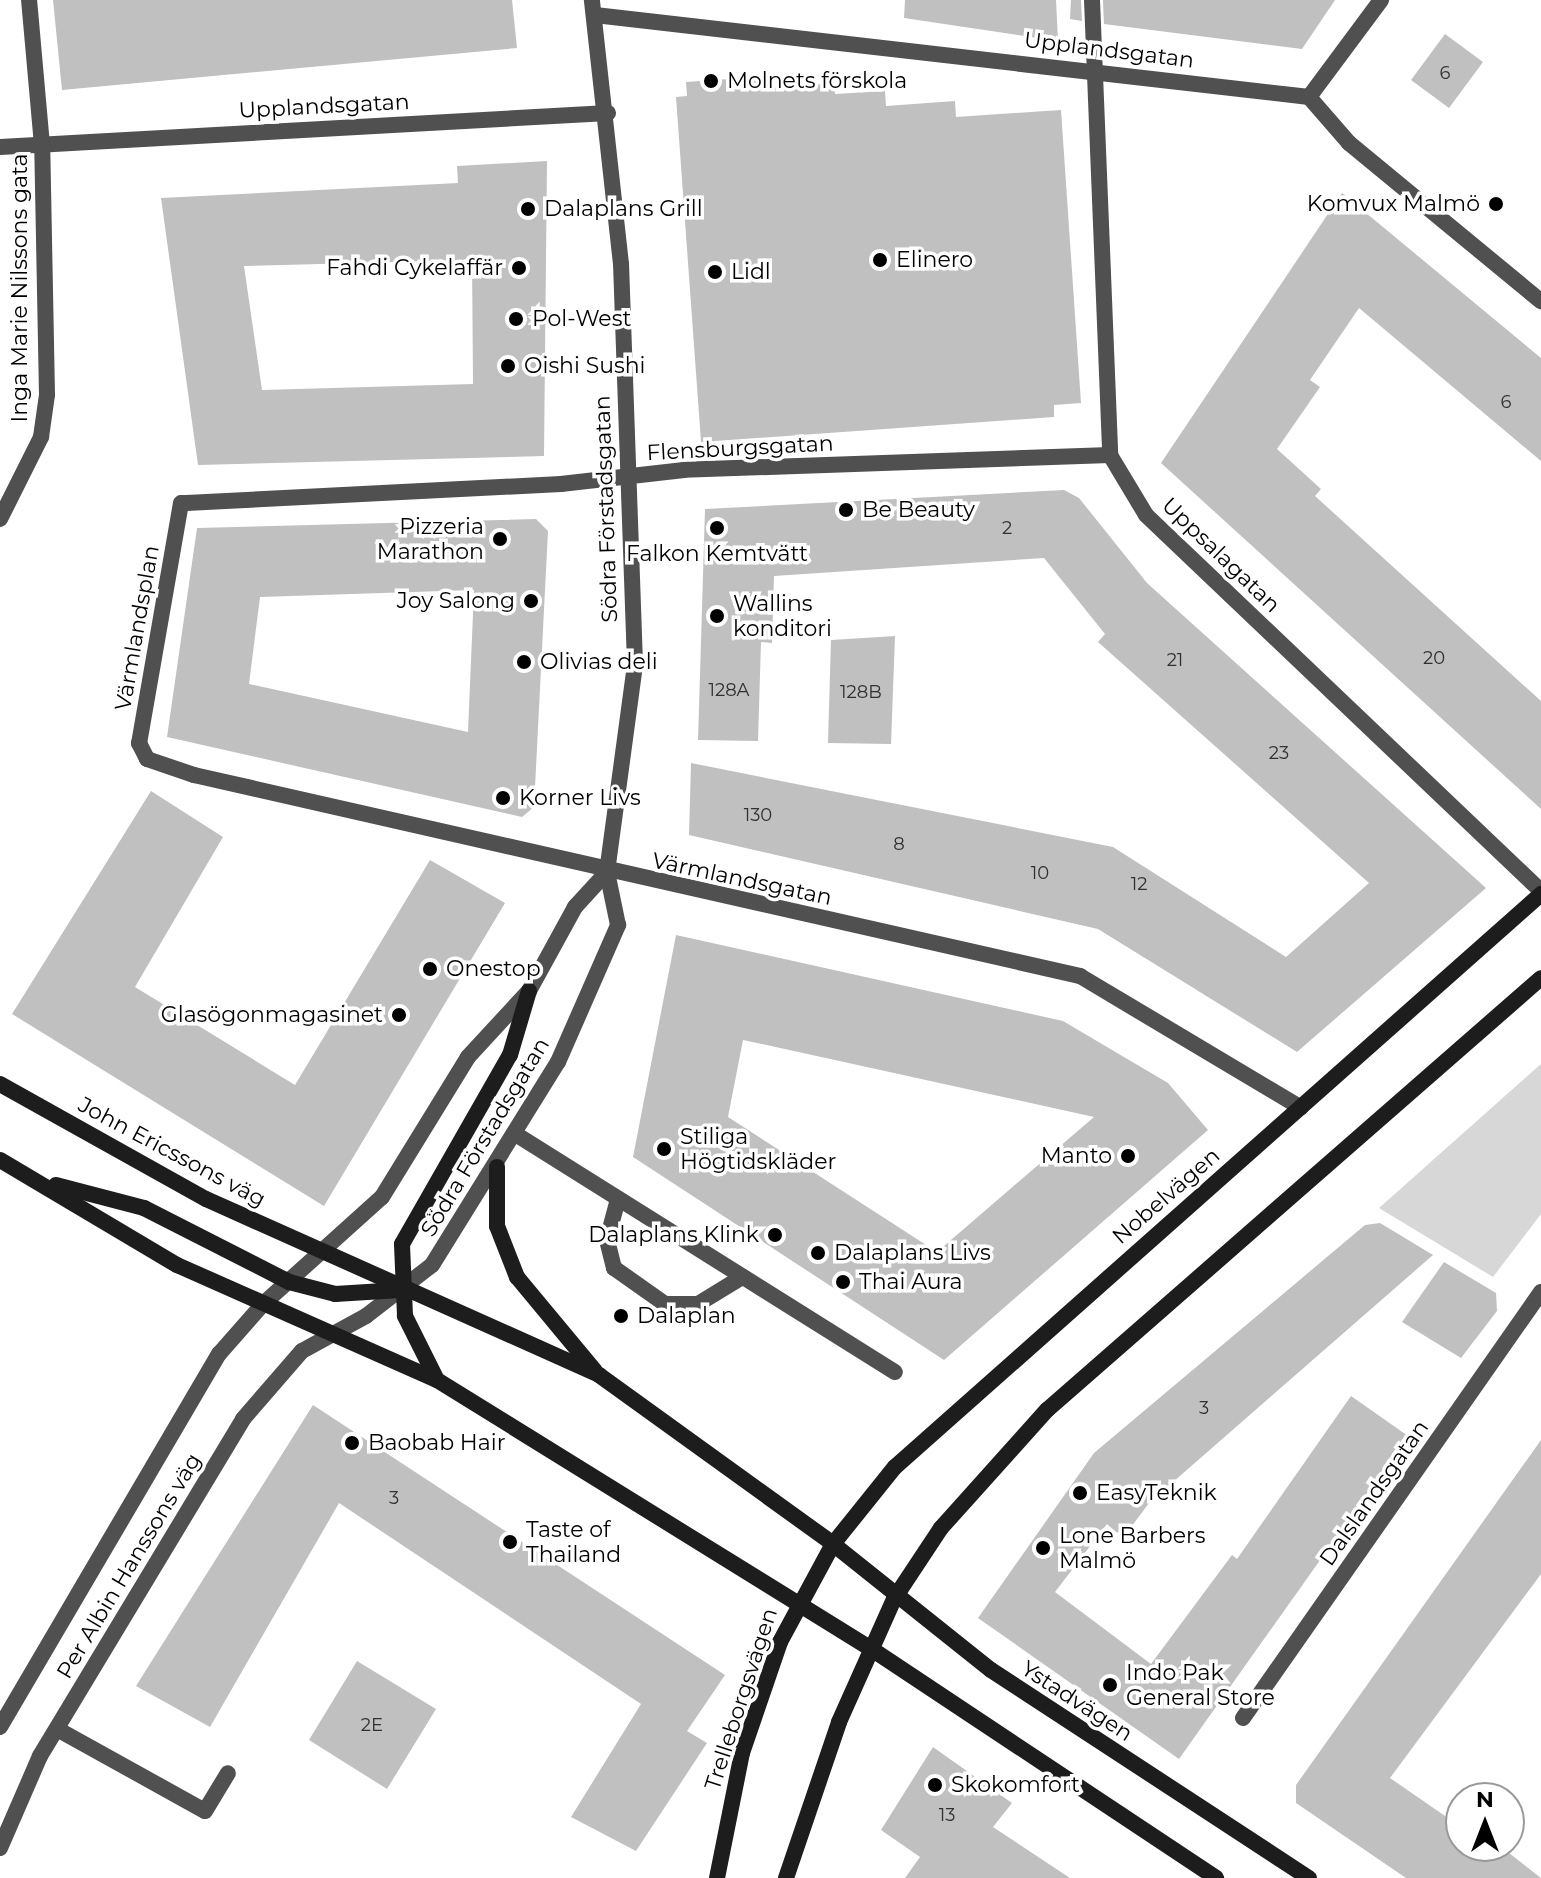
<!DOCTYPE html>
<html>
<head>
<meta charset="utf-8">
<style>
	body { margin:0 }
	#map { position:relative; width:1541px; height:1878px; overflow:hidden; background:#fff; font-family:Montserrat,sans-serif }
	div>[style] { position:absolute }
	.green>* { inset:0; background:#d7d7d7 }
	.building>* { inset:0; background:#c0c0c0 }
	.service>* { height:16px; margin:-8px; padding:0 8px; transform-origin:8px; border-radius:8px; background:#505050 }
	.minor>* { height:16px; margin:-8px; padding:0 8px; transform-origin:8px; border-radius:8px; background:#505050 }
	.tertiary>* { height:16px; margin:-8px; padding:0 8px; transform-origin:8px; border-radius:8px; background:#505050 }
	.secondary>* { height:16px; margin:-8px; padding:0 8px; transform-origin:8px; border-radius:8px; background:#1d1d1d }
	.dots>* { width:22px; height:22px; translate:-50% -50%; box-sizing:border-box; border:4px solid #fff; border-radius:50% }
	span { translate:-50% -50%; white-space:nowrap; text-align:center; line-height:1.15; -webkit-text-stroke:7px #fff; paint-order:stroke }
	.number-label { font-size:18px; color:#303030 }
	.number-label span { -webkit-text-stroke-width:0 }
	.street-label { font-size:22px; color:#000 }
	.poi-label { font-size:22px; color:#000 }
	.left { translate:0 -50%; text-align:left }
	.right { translate:-100% -50%; text-align:right }
	.north { position:absolute; left:1445px; top:1782px; width:80px; height:80px; box-sizing:border-box; background:#fff; border:2px solid #999; border-radius:50%; rotate:0deg; font-size:22px; font-weight:700; line-height:32px; text-align:center; color:#000 }
	.north::after { content:''; display:block; margin:auto; width:28px; height:36px; background:#000; clip-path:polygon(50% 0,100% 100%,50% 72%,0 100%) }
</style>
</head>
<body>
<div id="map">
	<div class="green">
		<div style="clip-path:polygon(1541px 1064px,1541px 1214px,1493px 1277px,1379px 1208px)"></div>
	</div>
	<div class="building">
		<div style="clip-path:polygon(53px 0,512px 0,517px 48px,62px 90px)"></div>
		<div style="clip-path:polygon(905px 0,1056px 0,1058px 41px,904px 18px)"></div>
		<div style="clip-path:polygon(1071px 0,1081px 0,1082px 21px,1070px 19px)"></div>
		<div style="clip-path:polygon(1103px 0,1335px 0,1302px 49px,1104px 24px)"></div>
		<div style="clip-path:polygon(1445px 34px,1483px 62px,1449px 108px,1411px 80px)"></div>
		<div style="clip-path:polygon(758px 77px,759px 89px,834px 83px,835px 94px,885px 91px,886px 106px,955px 101px,956px 117px,1061px 110px,1081px 403px,1054px 405px,1054px 417px,701px 442px,676px 97px,687px 96px,686px 82px)"></div>
		<div style="clip-path:polygon(evenodd,547px 161px,544px 456px,198px 465px,161px 198px,458px 183px,457px 166px,547px 161px,472px 260px,473px 384px,262px 390px,244px 266px,472px 260px)"></div>
		<div style="clip-path:polygon(1342px 193px,1541px 358px,1541px 461px,1359px 308px,1310px 380px,1320px 387px,1277px 449px,1321px 489px,1315px 496px,1541px 701px,1541px 809px,1161px 463px)"></div>
		<div style="clip-path:polygon(1064px 490px,1079px 498px,1147px 583px,1486px 888px,1297px 1052px,1098px 929px,689px 835px,691px 763px,1113px 847px,1286px 957px,1369px 883px,1098px 642px,1105px 634px,1044px 558px,774px 576px,772px 643px,761px 642px,758px 741px,698px 740px,705px 509px)"></div>
		<div style="clip-path:polygon(evenodd,536px 519px,548px 531px,534px 807px,522px 817px,167px 737px,197px 528px,536px 519px,474px 590px,468px 732px,249px 684px,260px 597px,474px 590px)"></div>
		<div style="clip-path:polygon(895px 636px,891px 744px,828px 743px,831px 640px)"></div>
		<div style="clip-path:polygon(151px 791px,223px 837px,135px 987px,295px 1085px,430px 860px,505px 903px,324px 1206px,12px 1014px)"></div>
		<div style="clip-path:polygon(evenodd,676px 935px,1063px 1021px,1168px 1083px,1208px 1130px,944px 1360px,633px 1157px,676px 935px,743px 1040px,803px 1053px,1094px 1117px,937px 1252px,728px 1117px,743px 1040px)"></div>
		<div style="clip-path:polygon(1380px 1223px,1433px 1255px,1149px 1503px,1123px 1538px,1107px 1524px,1055px 1592px,1151px 1664px,1232px 1555px,1237px 1559px,1351px 1396px,1408px 1436px,1179px 1759px,978px 1618px,1094px 1453px,1365px 1225px)"></div>
		<div style="clip-path:polygon(1444px 1262px,1496px 1293px,1497px 1311px,1461px 1358px,1402px 1322px)"></div>
		<div style="clip-path:polygon(313px 1405px,725px 1675px,687px 1731px,707px 1743px,636px 1851px,571px 1817px,641px 1704px,339px 1503px,210px 1727px,136px 1686px)"></div>
		<div style="clip-path:polygon(1541px 1440px,1541px 1574px,1390px 1778px,1461px 1827px,1461px 1846px,1500px 1846px,1541px 1878px,1406px 1878px,1296px 1803px,1296px 1785px)"></div>
		<div style="clip-path:polygon(357px 1661px,436px 1709px,387px 1789px,309px 1740px)"></div>
		<div style="clip-path:polygon(933px 1747px,1012px 1803px,993px 1827px,1070px 1878px,905px 1878px,920px 1857px,881px 1830px)"></div>
	</div>
	<div class="service">
		<div style="left:618px;top:1199px;width:42px;rotate:105deg"></div>
		<div style="left:607px;top:1240px;width:29px;rotate:76deg"></div>
		<div style="left:614px;top:1268px;width:62px;rotate:35.2deg"></div>
		<div style="left:665px;top:1304px;width:33px"></div>
		<div style="left:698px;top:1304px;width:52px;rotate:-31.5deg"></div>
		<div style="left:57px;top:1729px;width:169px;rotate:29deg"></div>
		<div style="left:205px;top:1811px;width:44px;rotate:-58.8deg"></div>
	</div>
	<div class="minor">
		<div style="left:1092px;top:0;width:455px;rotate:87.7deg"></div>
		<div style="left:1110px;top:455px;width:70px;rotate:59deg"></div>
		<div style="left:1146px;top:515px;width:545px;rotate:43.59deg"></div>
		<div style="left:595px;top:15px;width:719px;rotate:6.55deg"></div>
		<div style="left:1309px;top:97px;width:61px;rotate:49deg"></div>
		<div style="left:1349px;top:143px;width:249px;rotate:39.5deg"></div>
		<div style="left:1309px;top:97px;width:121px;rotate:-53.4deg"></div>
		<div style="left:0;top:147px;width:609px;rotate:-3.2deg"></div>
		<div style="left:1110px;top:455px;width:426px;rotate:178deg"></div>
		<div style="left:684px;top:470px;width:124px;rotate:173.5deg"></div>
		<div style="left:561px;top:484px;width:380px;rotate:177.1deg"></div>
		<div style="left:181px;top:503px;width:244px;rotate:99.9deg"></div>
		<div style="left:139px;top:743px;width:18px;rotate:63deg"></div>
		<div style="left:147px;top:759px;width:50px;rotate:18.8deg"></div>
		<div style="left:194px;top:775px;width:909px;rotate:12.78deg"></div>
		<div style="left:1080px;top:976px;width:257px;rotate:30.8deg"></div>
		<div style="left:0;top:519px;width:92px;rotate:-63.4deg"></div>
		<div style="left:41px;top:437px;width:42px;rotate:-81.9deg"></div>
		<div style="left:47px;top:395px;width:250px;rotate:-91.1deg"></div>
		<div style="left:42px;top:145px;width:146px;rotate:-95.1deg"></div>
		<div style="left:517px;top:1135px;width:446px;rotate:32.1deg"></div>
		<div style="left:1243px;top:1718px;width:520px;rotate:-55.03deg"></div>
	</div>
	<div class="tertiary">
		<div style="left:0;top:1727px;width:433px;rotate:-59.6deg"></div>
		<div style="left:219px;top:1354px;width:65px;rotate:-48.7deg"></div>
		<div style="left:262px;top:1305px;width:161px;rotate:-42deg"></div>
		<div style="left:382px;top:1197px;width:164px;rotate:-58.4deg"></div>
		<div style="left:468px;top:1057px;width:90px;rotate:-47.3deg"></div>
		<div style="left:529px;top:991px;width:96px;rotate:-61.3deg"></div>
		<div style="left:575px;top:907px;width:47px;rotate:-47.6deg"></div>
		<div style="left:0;top:1848px;width:100px;rotate:-66.5deg"></div>
		<div style="left:40px;top:1756px;width:393px;rotate:-58.9deg"></div>
		<div style="left:243px;top:1419px;width:90px;rotate:-49.1deg"></div>
		<div style="left:302px;top:1351px;width:73px;rotate:-28.7deg"></div>
		<div style="left:366px;top:1316px;width:83px;rotate:-37.7deg"></div>
		<div style="left:432px;top:1265px;width:239px;rotate:-58.2deg"></div>
		<div style="left:558px;top:1062px;width:150px;rotate:-66.3deg"></div>
		<div style="left:618px;top:925px;width:54px;rotate:-101.7deg"></div>
		<div style="left:607px;top:872px;width:210px;rotate:-82.3deg"></div>
		<div style="left:635px;top:664px;width:400px;rotate:-92deg"></div>
		<div style="left:621px;top:264px;width:266px;rotate:-96.3deg"></div>
	</div>
	<div class="secondary">
		<div style="left:0;top:1084px;width:236px;rotate:29.2deg"></div>
		<div style="left:206px;top:1199px;width:431px;rotate:24.1deg"></div>
		<div style="left:599px;top:1375px;width:289px;rotate:35.8deg"></div>
		<div style="left:833px;top:1544px;width:202px;rotate:38.6deg"></div>
		<div style="left:991px;top:1670px;width:380px;rotate:33.2deg"></div>
		<div style="left:0;top:1160px;width:206px;rotate:30.7deg"></div>
		<div style="left:177px;top:1265px;width:284px;rotate:23.9deg"></div>
		<div style="left:437px;top:1380px;width:513px;rotate:31.77deg"></div>
		<div style="left:873px;top:1650px;width:412px;rotate:33.6deg"></div>
		<div style="left:497px;top:1167px;width:59px;rotate:90deg"></div>
		<div style="left:497px;top:1226px;width:55px;rotate:68.6deg"></div>
		<div style="left:517px;top:1277px;width:122px;rotate:50.3deg"></div>
		<div style="left:56px;top:1185px;width:91px;rotate:14.6deg"></div>
		<div style="left:144px;top:1208px;width:163px;rotate:27deg"></div>
		<div style="left:289px;top:1282px;width:48px;rotate:14.6deg"></div>
		<div style="left:335px;top:1294px;width:65px;rotate:-3.5deg"></div>
		<div style="left:437px;top:1380px;width:72px;rotate:-116.6deg"></div>
		<div style="left:405px;top:1316px;width:72px;rotate:-92.4deg"></div>
		<div style="left:402px;top:1244px;width:218px;rotate:-60.3deg"></div>
		<div style="left:510px;top:1055px;width:67px;rotate:-73.5deg"></div>
		<div style="left:717px;top:1878px;width:127px;rotate:-78.7deg"></div>
		<div style="left:742px;top:1753px;width:117px;rotate:-71.1deg"></div>
		<div style="left:780px;top:1642px;width:111px;rotate:-61.6deg"></div>
		<div style="left:833px;top:1544px;width:99px;rotate:-51.2deg"></div>
		<div style="left:895px;top:1467px;width:864px;rotate:-41.57deg"></div>
		<div style="left:786px;top:1878px;width:165px;rotate:-71.2deg"></div>
		<div style="left:839px;top:1722px;width:135px;rotate:-65.9deg"></div>
		<div style="left:894px;top:1599px;width:85px;rotate:-56.5deg"></div>
		<div style="left:941px;top:1528px;width:159px;rotate:-48.1deg"></div>
		<div style="left:1047px;top:1410px;width:656px;rotate:-41.17deg"></div>
	</div>
	<div class="dots">
		<div style="left:711px;top:81px;background:#000"></div>
		<div style="left:1496px;top:204px;background:#000"></div>
		<div style="left:528px;top:209px;background:#000"></div>
		<div style="left:880px;top:260px;background:#000"></div>
		<div style="left:519px;top:268px;background:#000"></div>
		<div style="left:715px;top:272px;background:#000"></div>
		<div style="left:516px;top:319px;background:#000"></div>
		<div style="left:508px;top:366px;background:#000"></div>
		<div style="left:846px;top:510px;background:#000"></div>
		<div style="left:717px;top:528px;background:#000"></div>
		<div style="left:500px;top:539px;background:#000"></div>
		<div style="left:531px;top:601px;background:#000"></div>
		<div style="left:717px;top:616px;background:#000"></div>
		<div style="left:524px;top:662px;background:#000"></div>
		<div style="left:503px;top:798px;background:#000"></div>
		<div style="left:430px;top:969px;background:#000"></div>
		<div style="left:399px;top:1015px;background:#000"></div>
		<div style="left:664px;top:1149px;background:#000"></div>
		<div style="left:1128px;top:1156px;background:#000"></div>
		<div style="left:775px;top:1235px;background:#000"></div>
		<div style="left:818px;top:1253px;background:#000"></div>
		<div style="left:843px;top:1282px;background:#000"></div>
		<div style="left:621px;top:1316px;background:#000"></div>
		<div style="left:352px;top:1443px;background:#000"></div>
		<div style="left:1080px;top:1493px;background:#000"></div>
		<div style="left:510px;top:1542px;background:#000"></div>
		<div style="left:1043px;top:1548px;background:#000"></div>
		<div style="left:1110px;top:1685px;background:#000"></div>
		<div style="left:935px;top:1785px;background:#000"></div>
	</div>
	<div class="number-label">
		<span style="left:1445px;top:73px">6</span>
		<span style="left:1506px;top:402px">6</span>
		<span style="left:1007px;top:528px">2</span>
		<span style="left:1434px;top:658px">20</span>
		<span style="left:1175px;top:660px">21</span>
		<span style="left:729px;top:690px">128A</span>
		<span style="left:861px;top:692px">128B</span>
		<span style="left:1279px;top:753px">23</span>
		<span style="left:758px;top:815px">130</span>
		<span style="left:899px;top:844px">8</span>
		<span style="left:1040px;top:873px">10</span>
		<span style="left:1139px;top:884px">12</span>
		<span style="left:1204px;top:1408px">3</span>
		<span style="left:394px;top:1498px">3</span>
		<span style="left:372px;top:1725px">2E</span>
		<span style="left:947px;top:1815px">13</span>
	</div>
	<div class="street-label">
		<span style="left:1109px;top:50px;rotate:7deg">Upplandsgatan</span>
		<span style="left:324px;top:106px;rotate:-3deg">Upplandsgatan</span>
		<span style="left:20px;top:288px;rotate:-90deg">Inga Marie Nilssons gata</span>
		<span style="left:740px;top:448px;rotate:-3deg">Flensburgsgatan</span>
		<span style="left:606px;top:509px;rotate:-92deg">Södra Förstadsgatan</span>
		<span style="left:1221px;top:555px;rotate:44deg">Uppsalagatan</span>
		<span style="left:137px;top:628px;rotate:-80deg">Värmlandsplan</span>
		<span style="left:742px;top:879px;rotate:12deg">Värmlandsgatan</span>
		<span style="left:485px;top:1137px;rotate:-59deg">Södra Förstadsgatan</span>
		<span style="left:172px;top:1152px;rotate:28deg">John Ericssons väg</span>
		<span style="left:1166px;top:1196px;rotate:-41deg">Nobelvägen</span>
		<span style="left:1374px;top:1493px;rotate:-55deg">Dalslandsgatan</span>
		<span style="left:129px;top:1566px;rotate:-59deg">Per Albin Hanssons väg</span>
		<span style="left:741px;top:1699px;rotate:-72deg">Trelleborgsvägen</span>
		<span style="left:1077px;top:1701px;rotate:33deg">Ystadvägen</span>
	</div>
	<div class="poi-label">
		<span class="left" style="left:727px;top:81px">Molnets förskola</span>
		<span class="right" style="left:1480px;top:204px">Komvux Malmö</span>
		<span class="left" style="left:544px;top:209px">Dalaplans Grill</span>
		<span class="left" style="left:896px;top:260px">Elinero</span>
		<span class="right" style="left:503px;top:268px">Fahdi Cykelaffär</span>
		<span class="left" style="left:731px;top:272px">Lidl</span>
		<span class="left" style="left:532px;top:319px">Pol-West</span>
		<span class="left" style="left:524px;top:366px">Oishi Sushi</span>
		<span class="left" style="left:862px;top:510px">Be Beauty</span>
		<span class="right" style="left:484px;top:539px">Pizzeria<br>Marathon</span>
		<span style="left:717px;top:554px">Falkon Kemtvätt</span>
		<span class="right" style="left:515px;top:601px">Joy Salong</span>
		<span class="left" style="left:733px;top:616px">Wallins<br>konditori</span>
		<span class="left" style="left:540px;top:662px">Olivias deli</span>
		<span class="left" style="left:519px;top:798px">Korner Livs</span>
		<span class="left" style="left:446px;top:969px">Onestop</span>
		<span class="right" style="left:383px;top:1015px">Glasögonmagasinet</span>
		<span class="left" style="left:680px;top:1149px">Stiliga<br>Högtidskläder</span>
		<span class="right" style="left:1112px;top:1156px">Manto</span>
		<span class="right" style="left:759px;top:1235px">Dalaplans Klink</span>
		<span class="left" style="left:834px;top:1253px">Dalaplans Livs</span>
		<span class="left" style="left:859px;top:1282px">Thai Aura</span>
		<span class="left" style="left:637px;top:1316px">Dalaplan</span>
		<span class="left" style="left:368px;top:1443px">Baobab Hair</span>
		<span class="left" style="left:1096px;top:1493px">EasyTeknik</span>
		<span class="left" style="left:526px;top:1542px">Taste of<br>Thailand</span>
		<span class="left" style="left:1059px;top:1548px">Lone Barbers<br>Malmö</span>
		<span class="left" style="left:1126px;top:1685px">Indo Pak<br>General Store</span>
		<span class="left" style="left:951px;top:1785px">Skokomfort</span>
	</div>
	<div class="north">N</div>
</div>
</body>
</html>
